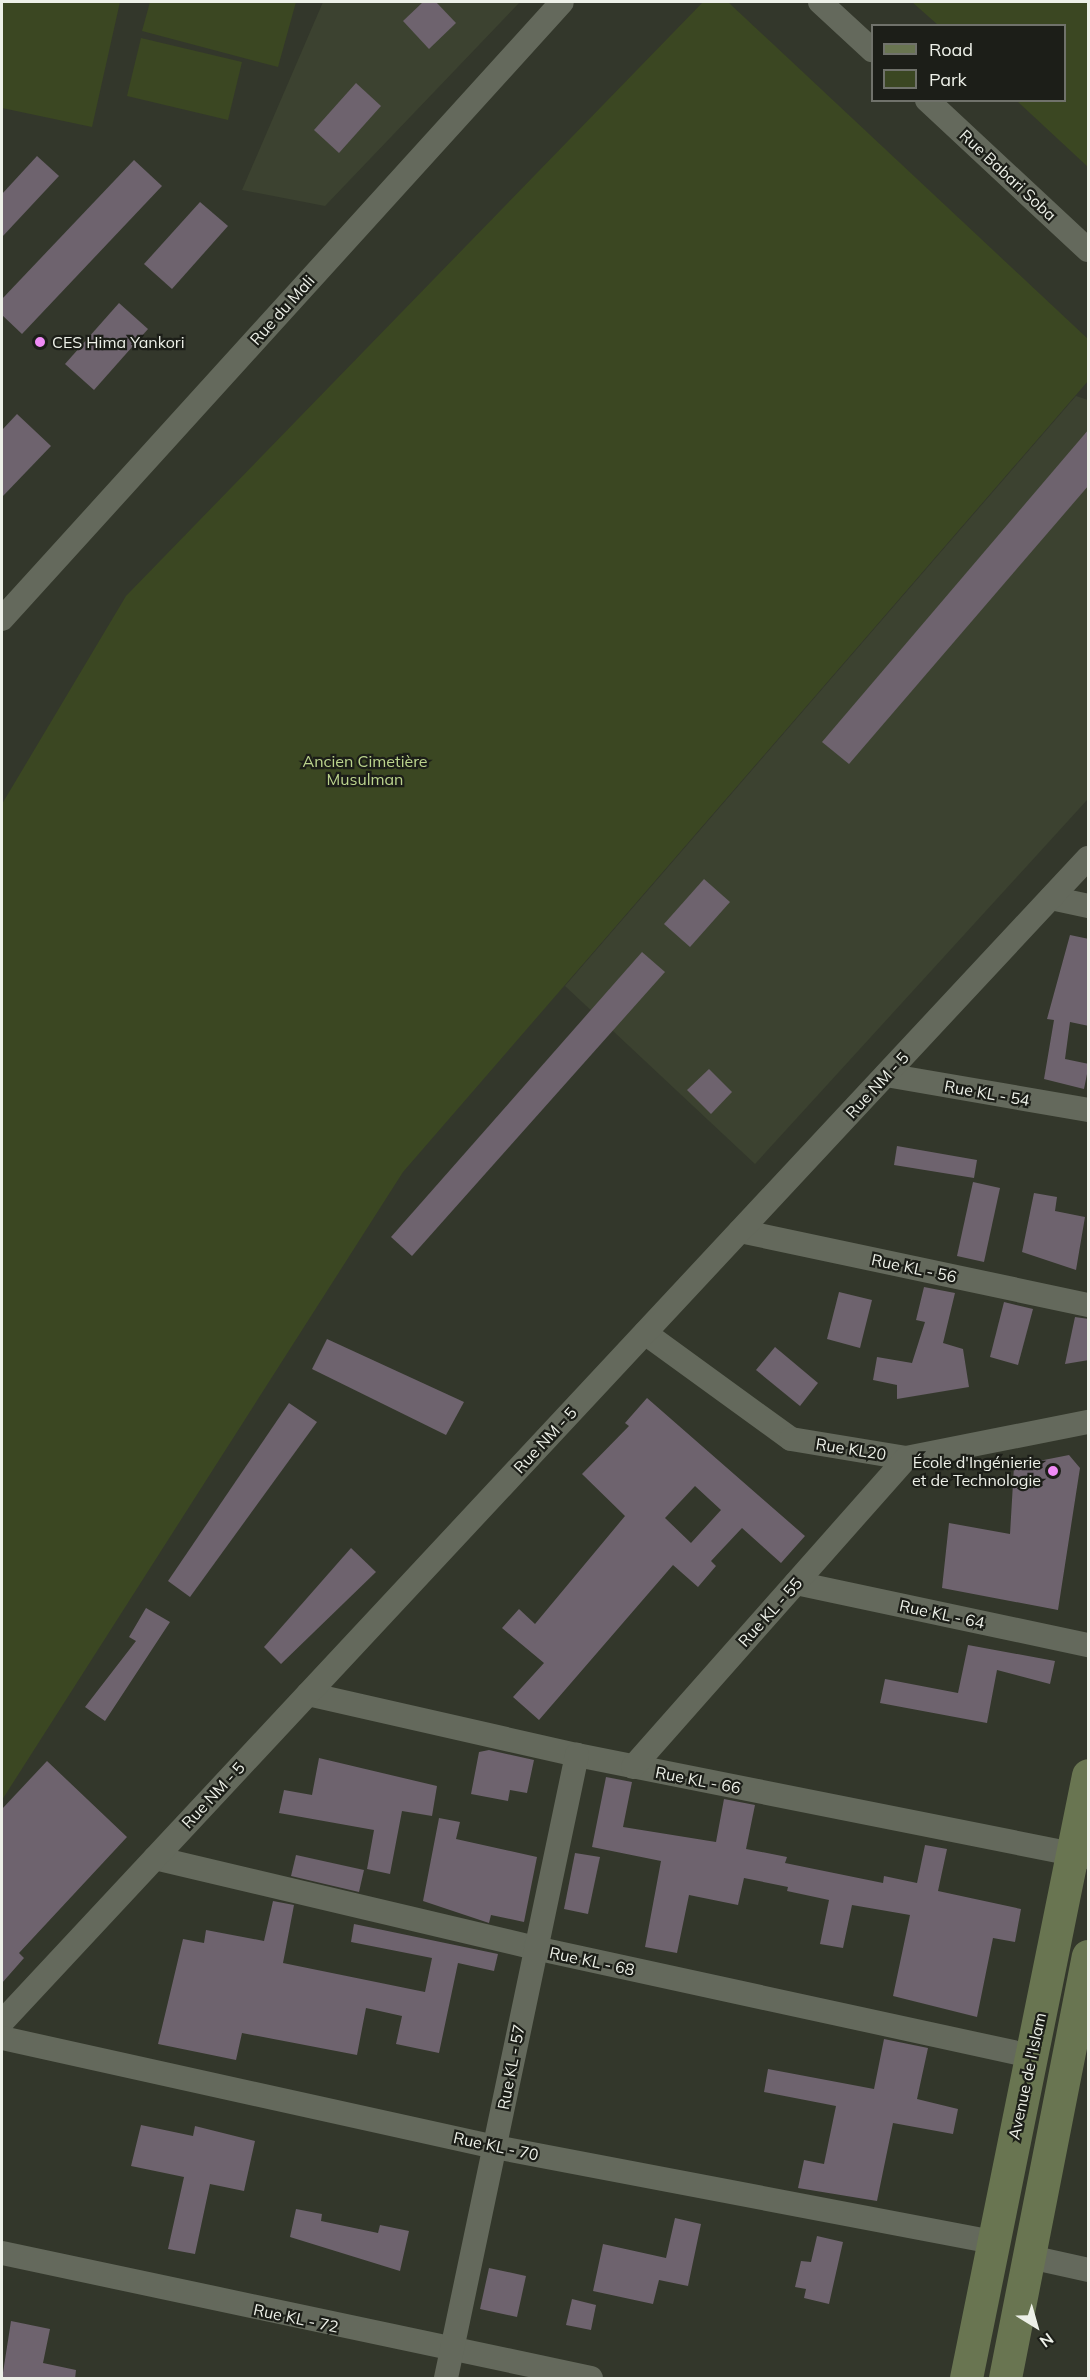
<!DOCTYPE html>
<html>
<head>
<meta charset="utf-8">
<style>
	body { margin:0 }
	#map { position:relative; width:1090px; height:2380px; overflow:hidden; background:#33372b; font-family:Mulish,sans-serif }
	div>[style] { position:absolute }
	.built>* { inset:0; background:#3c4230 }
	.green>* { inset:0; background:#3b4722 }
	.building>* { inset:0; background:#6e636e }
	.minor>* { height:24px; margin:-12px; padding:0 12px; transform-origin:12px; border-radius:12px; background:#64695c }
	.secondary>* { height:33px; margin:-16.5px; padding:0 16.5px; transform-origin:16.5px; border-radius:16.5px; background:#697551 }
	.dots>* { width:16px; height:16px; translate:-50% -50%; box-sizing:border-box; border:3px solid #1c1e18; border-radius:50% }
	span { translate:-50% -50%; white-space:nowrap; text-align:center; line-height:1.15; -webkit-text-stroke:4.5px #1c1e18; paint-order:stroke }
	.street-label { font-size:16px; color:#edf0e8 }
	.poi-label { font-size:16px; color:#edf0e8 }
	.left { translate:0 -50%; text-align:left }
	.right { translate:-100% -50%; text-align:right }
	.park-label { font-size:16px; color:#bcd48e }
	.frame { position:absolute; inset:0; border:3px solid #edf0e8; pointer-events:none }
	.legend { position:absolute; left:871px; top:24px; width:195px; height:78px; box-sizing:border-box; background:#1c1e18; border:2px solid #70726b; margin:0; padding:8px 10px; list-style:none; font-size:18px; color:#edf0e8 }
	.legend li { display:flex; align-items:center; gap:12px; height:30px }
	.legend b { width:30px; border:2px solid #70726b }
	.north { position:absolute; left:1006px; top:2296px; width:60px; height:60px; -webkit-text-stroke:4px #1c1e18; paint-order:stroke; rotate:143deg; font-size:16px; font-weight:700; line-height:24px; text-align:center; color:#edf0e8 }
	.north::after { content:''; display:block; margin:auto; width:21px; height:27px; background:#edf0e8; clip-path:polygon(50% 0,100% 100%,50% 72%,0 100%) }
</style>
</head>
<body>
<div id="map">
	<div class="built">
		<div style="clip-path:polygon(323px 2px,520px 2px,325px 206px,242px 190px)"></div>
		<div style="clip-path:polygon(1076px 396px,1088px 400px,1088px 799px,755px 1164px,565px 986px)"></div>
	</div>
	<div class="green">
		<div style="clip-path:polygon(2px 2px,120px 2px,92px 127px,2px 108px)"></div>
		<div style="clip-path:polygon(150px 2px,296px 2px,278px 67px,142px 31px)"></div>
		<div style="clip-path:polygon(703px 2px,728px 2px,1088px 339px,1088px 381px,403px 1172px,2px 1800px,2px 804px,126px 596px)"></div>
		<div style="clip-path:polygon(912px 2px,1088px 2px,1088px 167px,1017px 101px,1064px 100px,1064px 26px,938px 25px)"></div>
		<div style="clip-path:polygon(141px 38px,242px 62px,228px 120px,127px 96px)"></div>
	</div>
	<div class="building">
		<div style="clip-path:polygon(423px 2px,436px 2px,456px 23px,429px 49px,403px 21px)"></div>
		<div style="clip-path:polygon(356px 83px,381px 106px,339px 153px,314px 130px)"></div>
		<div style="clip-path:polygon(37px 156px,59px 176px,2px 237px,2px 194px)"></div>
		<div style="clip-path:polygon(134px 160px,162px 186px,22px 334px,2px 315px,2px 299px)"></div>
		<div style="clip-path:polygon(200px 202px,228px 226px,172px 289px,144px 264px)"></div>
		<div style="clip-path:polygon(119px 303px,148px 329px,94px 390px,65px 364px)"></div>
		<div style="clip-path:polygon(17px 414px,51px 446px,2px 497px,2px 430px)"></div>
		<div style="clip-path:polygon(1089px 429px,1089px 485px,849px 764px,822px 742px)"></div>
		<div style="clip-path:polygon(704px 879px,730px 902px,690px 947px,664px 924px)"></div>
		<div style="clip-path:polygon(1070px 935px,1089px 939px,1089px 1026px,1070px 1022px,1065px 1059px,1089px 1064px,1084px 1089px,1044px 1079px,1054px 1020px,1047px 1019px)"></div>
		<div style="clip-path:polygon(642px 952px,665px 972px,412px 1256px,391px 1237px)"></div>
		<div style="clip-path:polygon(709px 1069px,732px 1092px,711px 1114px,687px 1090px)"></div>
		<div style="clip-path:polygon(897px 1146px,977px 1160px,974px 1178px,894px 1165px)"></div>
		<div style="clip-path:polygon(973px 1182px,1000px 1188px,984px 1262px,957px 1256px)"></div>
		<div style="clip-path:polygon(1034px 1193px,1057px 1197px,1055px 1211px,1085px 1217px,1076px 1270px,1022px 1252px)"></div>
		<div style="clip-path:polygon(924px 1287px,955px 1293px,943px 1343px,963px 1349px,969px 1387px,897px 1399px,897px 1385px,873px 1380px,877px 1357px,912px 1363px,925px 1322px,916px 1320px)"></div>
		<div style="clip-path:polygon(839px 1292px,872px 1300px,860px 1348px,827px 1339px)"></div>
		<div style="clip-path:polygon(1004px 1302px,1033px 1309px,1018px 1365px,990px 1357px)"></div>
		<div style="clip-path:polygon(1075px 1317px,1089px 1319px,1089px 1360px,1065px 1364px)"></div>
		<div style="clip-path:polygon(327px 1339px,464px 1402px,446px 1435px,312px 1369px)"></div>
		<div style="clip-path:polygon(775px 1347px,818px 1383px,800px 1406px,756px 1370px)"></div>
		<div style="clip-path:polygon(evenodd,647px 1398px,805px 1536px,781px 1563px,742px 1528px,711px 1561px,716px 1566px,698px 1587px,673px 1565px,539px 1720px,513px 1697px,544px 1663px,502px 1628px,519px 1609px,535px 1624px,625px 1516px,582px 1474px,629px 1426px,625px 1423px,647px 1398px,695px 1486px,721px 1510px,691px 1543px,665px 1518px,695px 1486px)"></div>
		<div style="clip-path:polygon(289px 1403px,317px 1422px,190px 1597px,168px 1581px)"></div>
		<div style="clip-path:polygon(1069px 1455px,1080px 1468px,1058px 1610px,942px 1588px,949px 1523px,1010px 1534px,1014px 1466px)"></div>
		<div style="clip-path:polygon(351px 1548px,376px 1572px,281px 1664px,264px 1647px)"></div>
		<div style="clip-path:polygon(146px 1608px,170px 1622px,105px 1721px,85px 1707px,136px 1641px,129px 1637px)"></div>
		<div style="clip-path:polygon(968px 1645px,1055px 1661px,1050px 1684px,997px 1670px,987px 1723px,880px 1703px,885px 1679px,958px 1693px)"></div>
		<div style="clip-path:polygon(489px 1750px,534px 1760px,527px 1793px,510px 1790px,508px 1801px,471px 1794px,479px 1752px)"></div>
		<div style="clip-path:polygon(319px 1758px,437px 1786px,432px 1816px,402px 1811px,390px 1874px,367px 1869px,374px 1830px,279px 1813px,284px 1790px,312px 1795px)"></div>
		<div style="clip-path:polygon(47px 1761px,127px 1837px,19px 1953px,24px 1958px,2px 1983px,2px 1809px)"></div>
		<div style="clip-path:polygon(606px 1777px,632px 1782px,623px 1827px,716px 1842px,724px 1799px,755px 1805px,746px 1849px,787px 1857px,785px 1863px,883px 1883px,884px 1876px,917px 1883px,925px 1845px,947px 1849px,938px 1891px,1021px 1909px,1015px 1942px,993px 1938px,977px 2017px,893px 1996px,910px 1915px,852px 1905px,843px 1948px,820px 1944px,829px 1900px,787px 1891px,788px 1887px,744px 1878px,738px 1905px,689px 1895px,677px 1953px,645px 1947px,661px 1861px,592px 1847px)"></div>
		<div style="clip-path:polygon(439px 1818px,460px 1822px,456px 1839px,537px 1857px,524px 1922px,491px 1915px,489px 1923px,423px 1901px)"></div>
		<div style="clip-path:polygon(575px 1853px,600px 1857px,588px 1914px,564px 1909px)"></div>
		<div style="clip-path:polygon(296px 1855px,364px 1870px,359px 1892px,291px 1876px)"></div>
		<div style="clip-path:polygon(273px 1901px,294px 1905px,283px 1963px,425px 1992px,432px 1958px,351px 1942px,354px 1924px,498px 1954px,494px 1971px,458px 1963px,439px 2053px,396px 2044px,402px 2016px,366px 2008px,357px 2055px,242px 2033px,236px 2060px,158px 2044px,183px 1939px,204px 1943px,206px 1930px,264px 1941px)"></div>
		<div style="clip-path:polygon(884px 2039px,928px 2048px,917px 2099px,958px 2109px,953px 2134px,893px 2123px,877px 2201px,798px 2188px,804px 2160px,824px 2164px,836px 2106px,764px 2092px,768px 2069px,874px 2089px)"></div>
		<div style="clip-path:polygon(141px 2125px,193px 2136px,195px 2126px,255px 2141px,244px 2191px,210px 2184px,195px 2254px,168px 2249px,184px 2177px,131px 2166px)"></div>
		<div style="clip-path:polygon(296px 2209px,322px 2214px,321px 2221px,378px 2233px,380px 2225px,409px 2231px,400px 2271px,290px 2237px)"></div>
		<div style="clip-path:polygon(675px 2218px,701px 2224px,688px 2286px,659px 2280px,653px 2304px,593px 2291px,603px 2244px,666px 2258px)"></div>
		<div style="clip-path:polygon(817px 2236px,843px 2242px,829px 2304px,804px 2298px,806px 2289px,795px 2287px,801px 2261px,811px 2262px)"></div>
		<div style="clip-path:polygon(489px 2268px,526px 2276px,517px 2317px,480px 2309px)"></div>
		<div style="clip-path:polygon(572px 2299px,596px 2305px,591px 2330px,566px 2325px)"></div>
		<div style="clip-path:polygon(11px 2321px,50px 2329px,43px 2363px,76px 2370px,75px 2379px,2px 2379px)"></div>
	</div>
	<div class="minor">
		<div style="left:820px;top:2px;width:71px;rotate:42.7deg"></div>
		<div style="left:927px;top:100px;width:220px;rotate:43deg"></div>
		<div style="left:2px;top:619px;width:833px;rotate:-47.77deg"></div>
		<div style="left:1051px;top:898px;width:38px;rotate:12deg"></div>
		<div style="left:886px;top:1075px;width:205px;rotate:9.8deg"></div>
		<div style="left:740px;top:1231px;width:356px;rotate:12deg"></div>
		<div style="left:645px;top:1333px;width:180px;rotate:36deg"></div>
		<div style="left:791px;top:1439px;width:117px;rotate:9.4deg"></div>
		<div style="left:906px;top:1458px;width:186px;rotate:-11.2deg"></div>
		<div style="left:796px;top:1583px;width:299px;rotate:12deg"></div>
		<div style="left:308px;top:1694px;width:276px;rotate:12.8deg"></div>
		<div style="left:577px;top:1755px;width:521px;rotate:11.29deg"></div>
		<div style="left:633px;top:1767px;width:412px;rotate:-48.5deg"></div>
		<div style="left:155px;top:1858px;width:391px;rotate:13.3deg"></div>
		<div style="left:535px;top:1948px;width:508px;rotate:12.28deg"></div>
		<div style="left:2px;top:2022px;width:1592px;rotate:-46.99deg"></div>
		<div style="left:2px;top:2038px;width:505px;rotate:12.47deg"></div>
		<div style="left:495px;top:2147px;width:507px;rotate:10.8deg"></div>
		<div style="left:2px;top:2253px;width:602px;rotate:11.98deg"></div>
		<div style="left:1030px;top:2257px;width:59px;rotate:12.6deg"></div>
		<div style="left:446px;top:2378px;width:637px;rotate:-78.13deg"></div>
	</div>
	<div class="secondary">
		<div style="left:966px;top:2378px;width:615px;rotate:-78.56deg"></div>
		<div style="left:1005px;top:2378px;width:430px;rotate:-78.9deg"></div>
	</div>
	<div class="dots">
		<div style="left:40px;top:342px;background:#f08bf6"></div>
		<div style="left:1053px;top:1471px;background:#f08bf6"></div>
	</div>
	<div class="street-label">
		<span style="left:1008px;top:175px;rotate:43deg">Rue Babari Soba</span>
		<span style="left:282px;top:310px;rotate:-48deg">Rue du Mali</span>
		<span style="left:877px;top:1085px;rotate:-47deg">Rue NM - 5</span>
		<span style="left:987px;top:1093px;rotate:10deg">Rue KL - 54</span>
		<span style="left:914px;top:1268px;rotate:12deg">Rue KL - 56</span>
		<span style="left:545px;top:1440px;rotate:-47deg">Rue NM - 5</span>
		<span style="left:851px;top:1449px;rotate:9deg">Rue KL20</span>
		<span style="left:770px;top:1612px;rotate:-48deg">Rue KL - 55</span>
		<span style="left:942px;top:1614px;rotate:12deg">Rue KL - 64</span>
		<span style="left:698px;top:1780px;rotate:11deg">Rue KL - 66</span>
		<span style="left:213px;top:1795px;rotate:-47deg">Rue NM - 5</span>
		<span style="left:592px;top:1961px;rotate:12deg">Rue KL - 68</span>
		<span style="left:511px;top:2067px;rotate:-79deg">Rue KL - 57</span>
		<span style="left:1027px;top:2076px;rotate:-78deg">Avenue de l'Islam</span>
		<span style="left:496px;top:2146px;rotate:12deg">Rue KL - 70</span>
		<span style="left:296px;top:2318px;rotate:12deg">Rue KL - 72</span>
	</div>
	<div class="poi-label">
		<span class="left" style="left:52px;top:342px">CES Hima Yankori</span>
		<span class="right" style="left:1041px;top:1471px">École d'Ingénierie<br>et de Technologie</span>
	</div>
	<div class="park-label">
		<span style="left:365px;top:770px">Ancien Cimetière<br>Musulman</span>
	</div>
	<div class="frame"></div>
	<ul class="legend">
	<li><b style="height:8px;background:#697551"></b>Road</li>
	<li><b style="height:16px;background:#3b4722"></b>Park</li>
	</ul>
	<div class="north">N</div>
</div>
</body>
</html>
